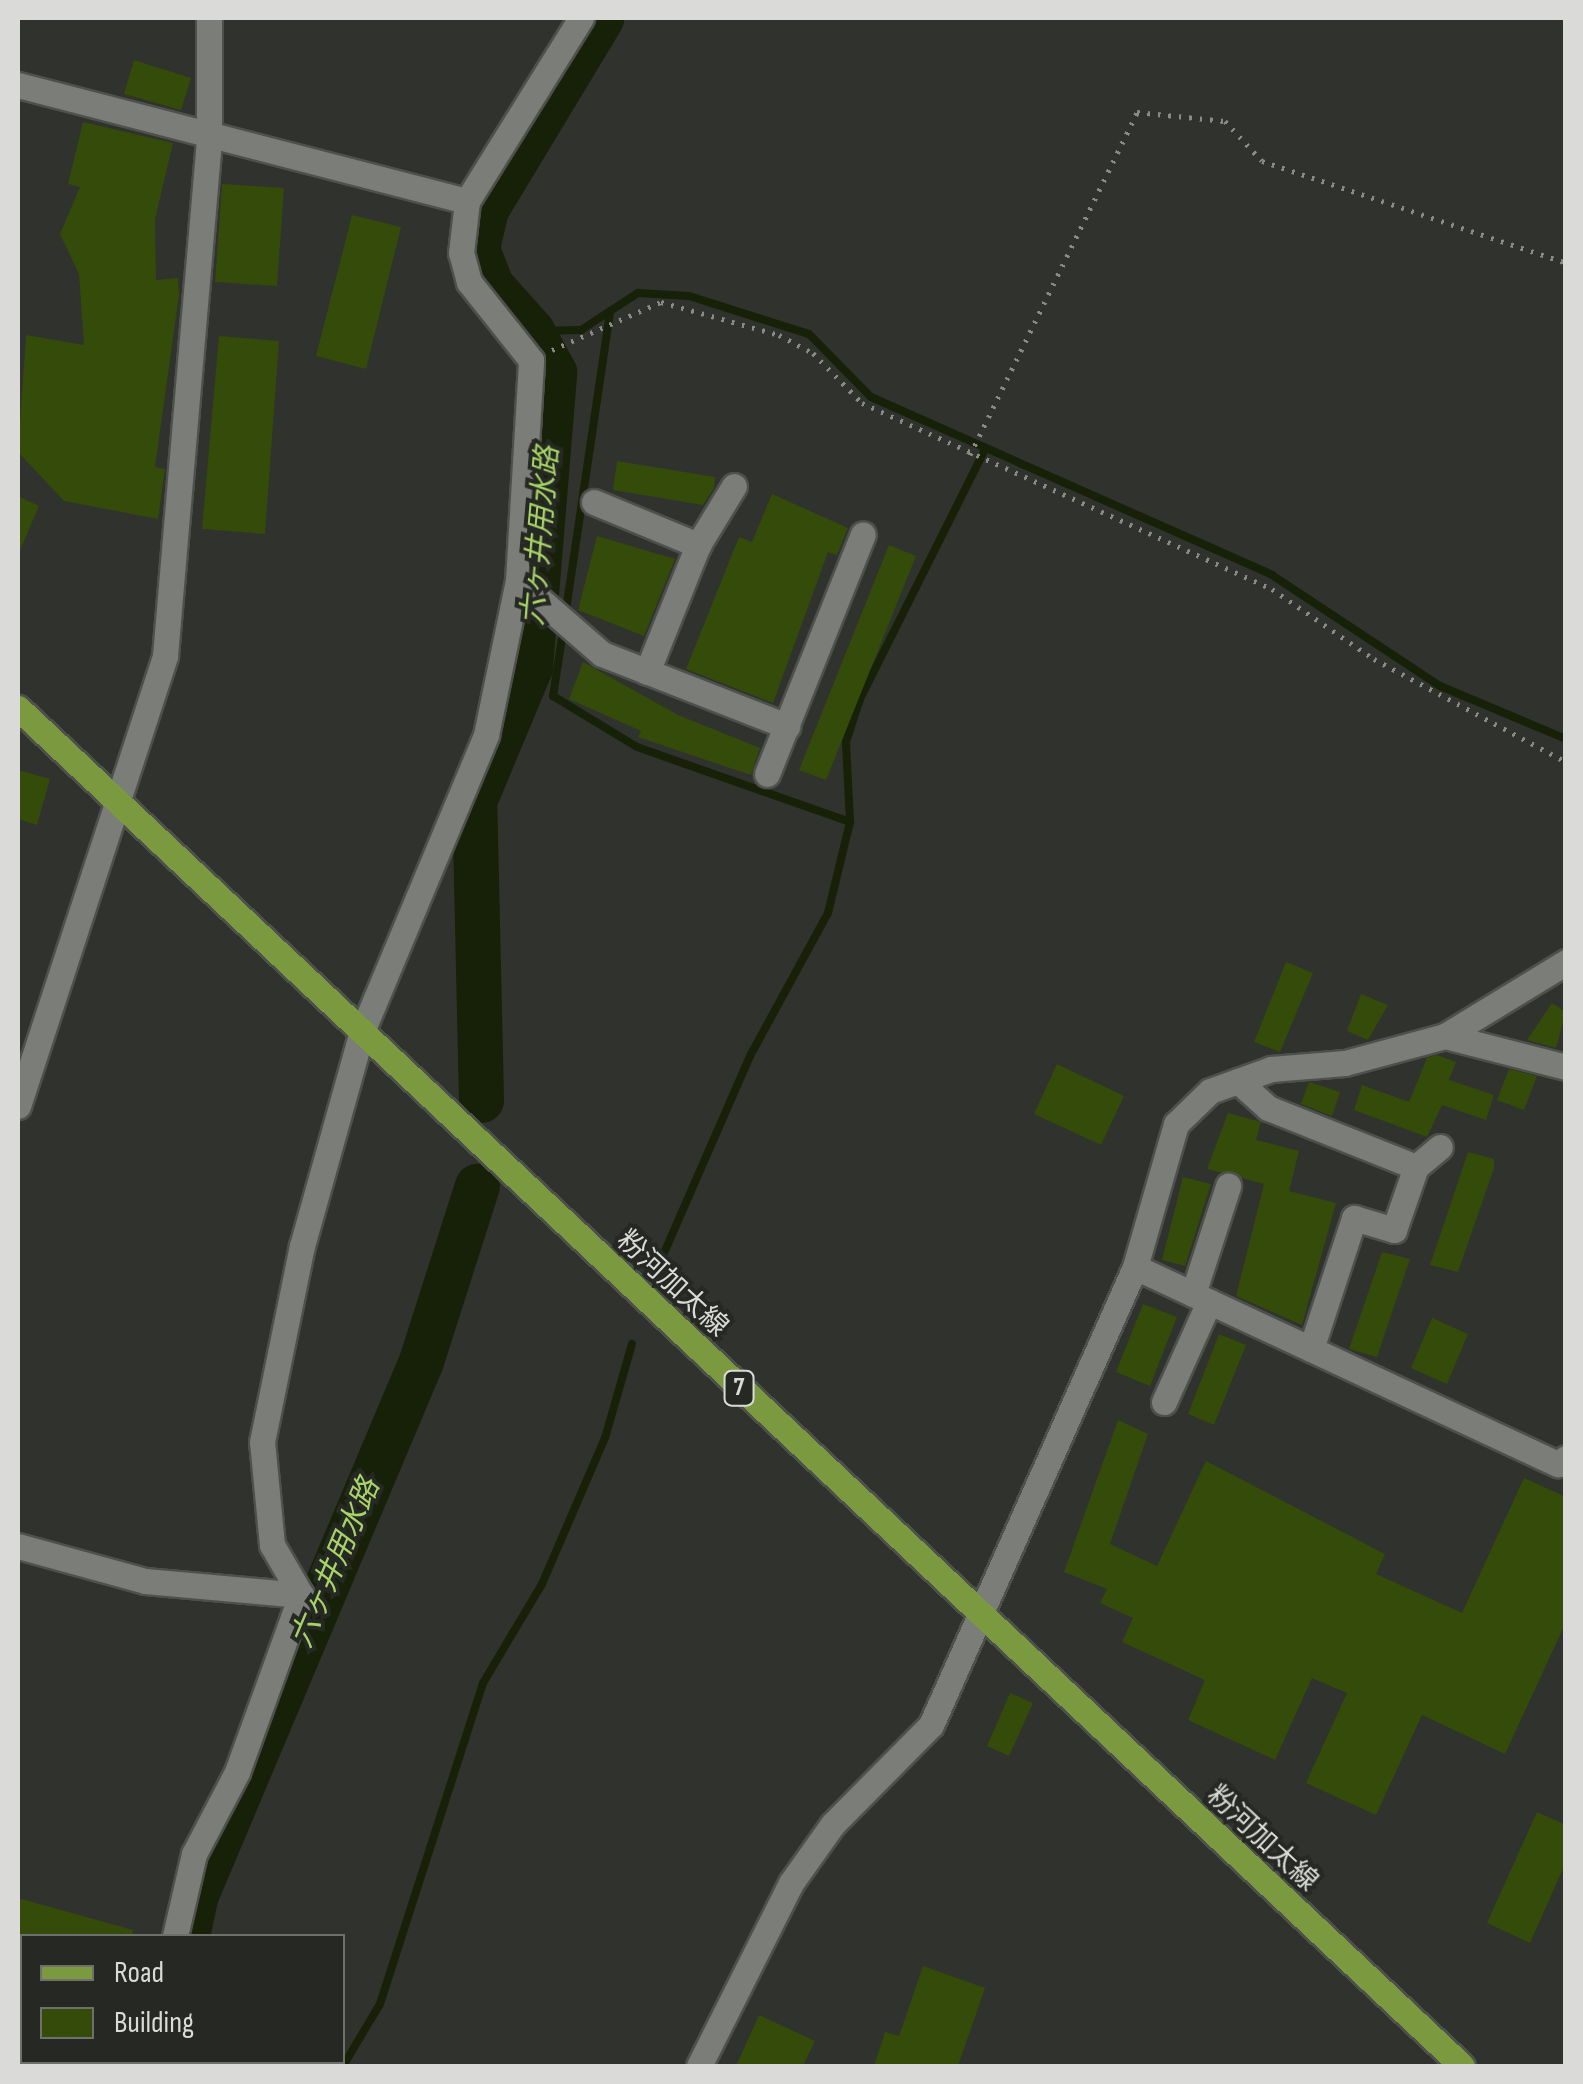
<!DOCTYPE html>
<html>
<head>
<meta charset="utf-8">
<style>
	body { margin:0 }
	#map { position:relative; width:1583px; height:2084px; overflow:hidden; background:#30322d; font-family:"Sofia Sans Condensed","Noto Sans JP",sans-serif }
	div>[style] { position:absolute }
	.stream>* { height:8px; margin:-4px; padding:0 4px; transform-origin:4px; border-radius:4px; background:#172107 }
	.river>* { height:45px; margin:-22.5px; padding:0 22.5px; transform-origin:22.5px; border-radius:22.5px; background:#172107 }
	.building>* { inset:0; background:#344b09 }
	.path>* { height:5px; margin-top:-2.5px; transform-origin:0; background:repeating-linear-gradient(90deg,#898b87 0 2.5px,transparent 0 10.5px) }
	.roads { filter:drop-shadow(2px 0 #4e504c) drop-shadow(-2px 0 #4e504c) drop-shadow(0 2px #4e504c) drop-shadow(0 -2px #4e504c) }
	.street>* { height:25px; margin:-12.5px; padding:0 12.5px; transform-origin:12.5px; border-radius:12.5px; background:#7b7d78 }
	.primary>* { height:25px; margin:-12.5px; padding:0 12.5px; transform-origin:12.5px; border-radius:12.5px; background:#7b993e }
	span { translate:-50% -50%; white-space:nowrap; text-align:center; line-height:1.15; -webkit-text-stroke:8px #262824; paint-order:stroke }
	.shield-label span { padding:2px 8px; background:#262824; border:2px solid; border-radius:8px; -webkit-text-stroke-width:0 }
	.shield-label { font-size:25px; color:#dadbd8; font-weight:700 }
	.street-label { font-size:28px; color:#dadbd8 }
	.water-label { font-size:30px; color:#a8d467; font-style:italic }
	.frame { position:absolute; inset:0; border:20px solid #dadbd8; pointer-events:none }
	.legend { position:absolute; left:20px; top:1934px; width:325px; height:130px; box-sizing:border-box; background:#262824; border:2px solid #6e706c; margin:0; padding:12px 18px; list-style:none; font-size:30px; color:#dadbd8 }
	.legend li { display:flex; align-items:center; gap:20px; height:50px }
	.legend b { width:50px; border:2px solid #6e706c }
</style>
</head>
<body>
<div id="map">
	<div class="stream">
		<div style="left:532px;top:331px;width:49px;rotate:-1.2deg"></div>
		<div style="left:581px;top:330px;width:68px;rotate:-33deg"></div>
		<div style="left:638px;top:293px;width:51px;rotate:3.4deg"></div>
		<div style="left:689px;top:296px;width:126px;rotate:17.6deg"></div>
		<div style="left:809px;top:334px;width:88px;rotate:45.5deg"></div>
		<div style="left:871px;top:397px;width:439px;rotate:23.9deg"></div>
		<div style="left:1272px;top:575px;width:201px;rotate:33.5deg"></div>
		<div style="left:1440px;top:686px;width:137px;rotate:22.8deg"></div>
		<div style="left:565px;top:617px;width:309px;rotate:-81.6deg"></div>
		<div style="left:563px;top:631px;width:66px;rotate:98.7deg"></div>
		<div style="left:553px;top:696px;width:98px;rotate:31.3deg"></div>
		<div style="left:637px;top:747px;width:226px;rotate:19.4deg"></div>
		<div style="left:657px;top:1269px;width:232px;rotate:-66.4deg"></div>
		<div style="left:750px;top:1056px;width:163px;rotate:-61.4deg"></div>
		<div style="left:828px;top:913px;width:94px;rotate:-76.4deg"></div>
		<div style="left:850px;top:822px;width:80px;rotate:-92.9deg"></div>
		<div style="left:846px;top:742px;width:45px;rotate:-72deg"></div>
		<div style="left:860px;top:699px;width:280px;rotate:-63.4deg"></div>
		<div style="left:343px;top:2066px;width:72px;rotate:-59.2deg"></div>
		<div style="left:380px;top:2004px;width:337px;rotate:-72.2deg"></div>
		<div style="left:483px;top:1683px;width:115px;rotate:-59.2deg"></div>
		<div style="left:542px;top:1584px;width:159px;rotate:-66.7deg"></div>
		<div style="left:605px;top:1438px;width:98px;rotate:-74deg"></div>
	</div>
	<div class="river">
		<div style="left:481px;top:1100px;width:299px;rotate:-91.3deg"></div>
		<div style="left:474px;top:801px;width:145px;rotate:-67.3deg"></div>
		<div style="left:530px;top:667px;width:296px;rotate:-85.3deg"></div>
		<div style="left:554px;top:372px;width:47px;rotate:-118.2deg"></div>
		<div style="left:532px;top:331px;width:62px;rotate:-131.7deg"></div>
		<div style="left:491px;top:285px;width:40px;rotate:-111deg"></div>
		<div style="left:477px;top:248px;width:40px;rotate:-77deg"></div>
		<div style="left:486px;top:209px;width:223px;rotate:-58.9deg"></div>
		<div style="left:187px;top:1936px;width:40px;rotate:-78deg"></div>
		<div style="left:195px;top:1897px;width:582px;rotate:-67.14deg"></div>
		<div style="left:421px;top:1361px;width:184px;rotate:-72.3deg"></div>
		<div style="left:194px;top:2066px;width:4px;rotate:-63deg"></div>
	</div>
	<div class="building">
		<div style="clip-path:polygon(134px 60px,191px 78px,181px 110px,124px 94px)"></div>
		<div style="clip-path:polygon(83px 122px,173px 143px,155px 219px,156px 280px,178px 278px,179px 295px,155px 467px,165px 469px,158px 519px,64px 501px,18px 452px,26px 335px,84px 345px,79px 274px,60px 234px,80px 187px,68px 184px)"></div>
		<div style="clip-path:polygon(222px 184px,284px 188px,277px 286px,215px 282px)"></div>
		<div style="clip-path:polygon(352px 215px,401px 227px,366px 369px,316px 356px)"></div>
		<div style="clip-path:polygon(219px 336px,279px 341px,265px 534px,202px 529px)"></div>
		<div style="clip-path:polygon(617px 461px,715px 477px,714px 488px,703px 505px,613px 490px)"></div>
		<div style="clip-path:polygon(772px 494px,848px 528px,837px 555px,828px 552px,773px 703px,686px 669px,739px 537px,752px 542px)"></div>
		<div style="clip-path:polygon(18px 496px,39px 506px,18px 555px)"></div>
		<div style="clip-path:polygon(597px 536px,675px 559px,644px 636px,578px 610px)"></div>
		<div style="clip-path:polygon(889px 545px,916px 556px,826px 780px,799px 770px)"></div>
		<div style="clip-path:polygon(583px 662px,678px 715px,760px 748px,751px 775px,638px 737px,641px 731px,569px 699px)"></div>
		<div style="clip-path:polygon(18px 770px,50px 779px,37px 825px,18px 819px)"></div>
		<div style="clip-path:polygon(1286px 962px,1313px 973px,1280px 1052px,1254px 1042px)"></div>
		<div style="clip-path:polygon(1361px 994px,1388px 1005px,1368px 1040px,1347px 1031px)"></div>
		<div style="clip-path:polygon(1552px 1003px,1566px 1012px,1556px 1048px,1527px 1040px)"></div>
		<div style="clip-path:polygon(1437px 1055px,1456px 1062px,1449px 1080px,1494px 1095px,1486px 1120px,1442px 1105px,1427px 1137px,1354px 1110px,1362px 1085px,1409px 1102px,1427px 1058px)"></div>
		<div style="clip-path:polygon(1057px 1064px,1124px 1096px,1101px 1145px,1034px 1114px)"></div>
		<div style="clip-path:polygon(1509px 1069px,1537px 1076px,1524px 1110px,1497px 1100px)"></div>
		<div style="clip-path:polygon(1309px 1082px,1340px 1092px,1332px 1116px,1301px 1104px)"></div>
		<div style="clip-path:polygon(1228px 1113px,1261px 1122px,1256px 1140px,1299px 1151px,1289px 1191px,1336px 1203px,1302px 1325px,1236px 1296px,1264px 1184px,1207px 1169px)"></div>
		<div style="clip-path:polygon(1468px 1152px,1494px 1159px,1494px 1168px,1458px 1272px,1430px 1265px)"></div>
		<div style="clip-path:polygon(1183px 1177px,1211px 1184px,1185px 1266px,1162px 1260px)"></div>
		<div style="clip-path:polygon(1382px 1252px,1410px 1259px,1377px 1357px,1349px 1349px)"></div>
		<div style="clip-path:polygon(1143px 1304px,1177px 1317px,1150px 1386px,1116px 1372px)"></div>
		<div style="clip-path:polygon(1432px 1318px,1468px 1334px,1447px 1384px,1411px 1368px)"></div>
		<div style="clip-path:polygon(1219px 1334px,1246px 1345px,1214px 1425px,1188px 1414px)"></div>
		<div style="clip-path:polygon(1118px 1420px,1148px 1434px,1110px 1544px,1157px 1566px,1206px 1461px,1385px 1554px,1376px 1574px,1462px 1613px,1524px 1478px,1566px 1497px,1566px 1622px,1505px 1754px,1422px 1715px,1376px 1815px,1306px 1783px,1347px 1693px,1312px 1678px,1275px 1760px,1188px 1720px,1205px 1680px,1122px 1642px,1133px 1618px,1100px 1603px,1107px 1589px,1064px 1572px)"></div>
		<div style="clip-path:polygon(1010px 1693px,1033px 1703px,1009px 1756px,987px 1746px)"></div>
		<div style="clip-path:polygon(1537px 1812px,1566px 1825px,1566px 1862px,1530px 1943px,1487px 1923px)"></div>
		<div style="clip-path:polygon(18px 1898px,133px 1930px,132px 1936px,18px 1936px)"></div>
		<div style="clip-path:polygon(923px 1966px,985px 1988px,958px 2066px,874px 2066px,885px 2032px,899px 2036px)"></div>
		<div style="clip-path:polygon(759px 2015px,815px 2041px,803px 2066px,736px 2066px)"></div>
	</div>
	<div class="path">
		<div style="left:552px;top:350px;width:119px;rotate:-23.8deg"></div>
		<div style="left:661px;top:302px;width:123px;rotate:15.6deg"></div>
		<div style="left:779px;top:335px;width:38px;rotate:28deg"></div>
		<div style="left:813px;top:353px;width:70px;rotate:45.6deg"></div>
		<div style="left:862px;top:403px;width:450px;rotate:24.4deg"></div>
		<div style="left:1272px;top:589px;width:124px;rotate:34.5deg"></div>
		<div style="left:1374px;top:659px;width:218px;rotate:28.2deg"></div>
		<div style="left:970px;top:455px;width:381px;rotate:-64deg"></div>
		<div style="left:1137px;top:112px;width:88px;rotate:5.8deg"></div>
		<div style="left:1225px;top:121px;width:54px;rotate:47.2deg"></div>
		<div style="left:1262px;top:161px;width:321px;rotate:18.5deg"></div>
	</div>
	<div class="roads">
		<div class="street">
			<div style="left:18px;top:85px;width:464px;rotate:14.5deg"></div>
			<div style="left:594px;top:502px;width:113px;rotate:22.5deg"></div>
			<div style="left:518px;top:581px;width:111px;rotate:41deg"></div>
			<div style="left:602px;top:654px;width:199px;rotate:21.3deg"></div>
			<div style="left:647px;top:672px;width:137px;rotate:-68.1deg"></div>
			<div style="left:698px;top:545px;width:69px;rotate:-58.6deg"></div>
			<div style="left:767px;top:774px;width:258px;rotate:-68.2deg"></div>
			<div style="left:1445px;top:1036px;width:125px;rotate:14.4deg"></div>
			<div style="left:1238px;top:1081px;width:40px;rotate:42deg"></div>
			<div style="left:1268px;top:1108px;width:159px;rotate:21.7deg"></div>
			<div style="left:18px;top:1106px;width:473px;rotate:-71.9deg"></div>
			<div style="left:165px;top:656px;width:518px;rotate:-85.13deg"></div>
			<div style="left:209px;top:140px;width:122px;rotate:-90deg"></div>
			<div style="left:1135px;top:1267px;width:467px;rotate:25deg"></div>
			<div style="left:1558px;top:1464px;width:10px;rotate:-37deg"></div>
			<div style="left:1193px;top:1294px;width:114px;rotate:-72deg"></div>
			<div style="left:1311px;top:1349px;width:138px;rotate:-71.8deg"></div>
			<div style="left:1354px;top:1218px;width:42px;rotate:16.7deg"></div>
			<div style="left:1394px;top:1230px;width:67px;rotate:-70.8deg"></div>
			<div style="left:1416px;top:1167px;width:31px;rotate:-40deg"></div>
			<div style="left:1164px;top:1402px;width:110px;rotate:-65.8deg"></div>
			<div style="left:18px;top:1546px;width:132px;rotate:15.4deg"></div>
			<div style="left:145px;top:1581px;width:157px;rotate:5.1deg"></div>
			<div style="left:175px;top:1936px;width:84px;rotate:-77deg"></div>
			<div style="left:194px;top:1854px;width:93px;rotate:-62.3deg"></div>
			<div style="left:237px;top:1772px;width:188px;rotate:-70.1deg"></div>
			<div style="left:301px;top:1595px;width:58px;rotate:-120.1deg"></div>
			<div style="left:272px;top:1545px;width:103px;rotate:-95.5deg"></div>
			<div style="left:262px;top:1442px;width:200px;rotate:-78.5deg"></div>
			<div style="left:302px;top:1246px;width:220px;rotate:-74.4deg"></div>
			<div style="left:361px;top:1034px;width:324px;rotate:-67.3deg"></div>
			<div style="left:486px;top:735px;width:157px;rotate:-78.3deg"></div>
			<div style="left:518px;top:581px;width:221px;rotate:-86.6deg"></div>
			<div style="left:531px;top:360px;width:100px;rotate:-128.5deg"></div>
			<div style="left:469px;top:282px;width:30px;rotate:-105deg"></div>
			<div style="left:461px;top:253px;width:52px;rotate:-83.4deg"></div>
			<div style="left:467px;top:201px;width:216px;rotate:-58.1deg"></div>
			<div style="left:175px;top:2066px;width:4px;rotate:-63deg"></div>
			<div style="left:699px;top:2066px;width:205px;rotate:-63.3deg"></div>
			<div style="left:791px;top:1883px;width:72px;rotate:-54.6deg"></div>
			<div style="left:833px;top:1824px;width:139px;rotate:-45.3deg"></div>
			<div style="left:931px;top:1725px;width:501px;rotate:-65.99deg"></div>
			<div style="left:1135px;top:1267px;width:149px;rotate:-74deg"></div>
			<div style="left:1176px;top:1124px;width:47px;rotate:-44.1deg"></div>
			<div style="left:1210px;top:1091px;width:65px;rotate:-19.8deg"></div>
			<div style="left:1271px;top:1069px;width:74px;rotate:-4.6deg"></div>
			<div style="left:1345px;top:1063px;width:104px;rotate:-15.1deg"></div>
			<div style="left:1445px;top:1036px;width:142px;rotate:-31.4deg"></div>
		</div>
		<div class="primary">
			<div style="left:18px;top:708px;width:1982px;rotate:43.24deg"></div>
		</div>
	</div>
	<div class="shield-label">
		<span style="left:739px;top:1388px">7</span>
	</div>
	<div class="street-label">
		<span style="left:672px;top:1284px;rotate:43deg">粉河加太線</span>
		<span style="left:1262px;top:1839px;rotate:43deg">粉河加太線</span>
	</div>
	<div class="water-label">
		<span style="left:541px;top:536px;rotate:-85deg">六ヶ井用水路</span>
		<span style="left:336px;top:1563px;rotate:-67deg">六ヶ井用水路</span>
	</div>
	<div class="frame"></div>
	<ul class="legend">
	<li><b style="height:12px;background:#7b993e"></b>Road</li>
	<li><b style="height:28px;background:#344b09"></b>Building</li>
	</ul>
</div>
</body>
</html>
